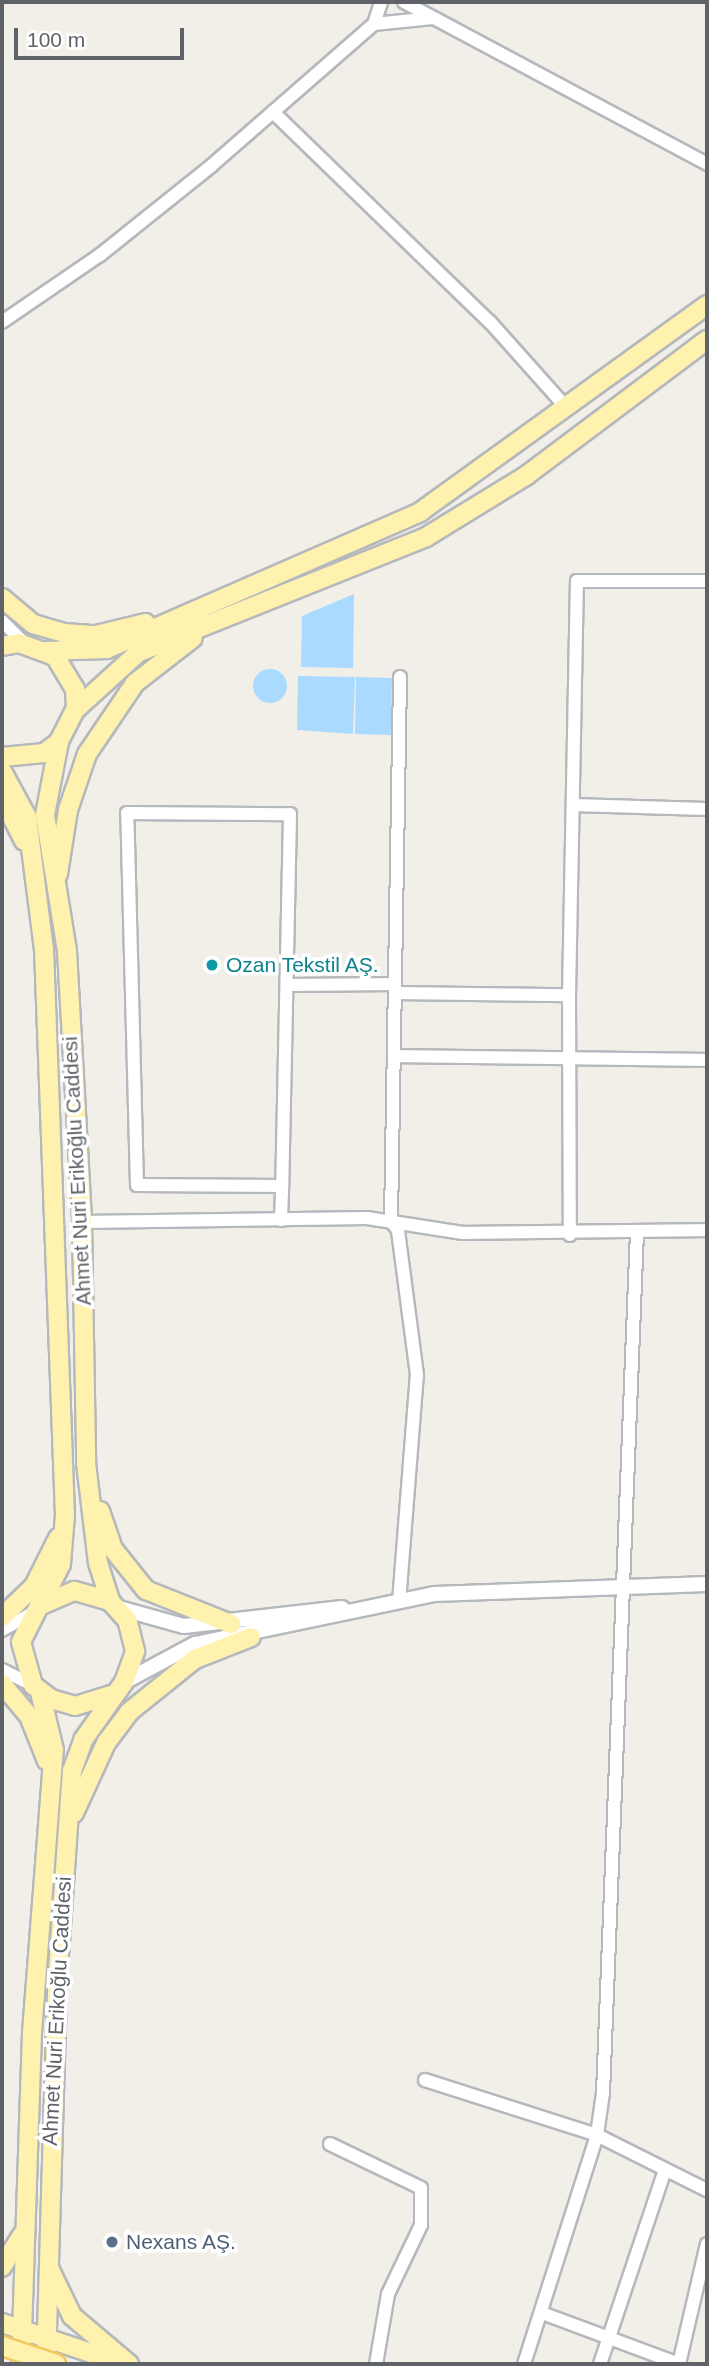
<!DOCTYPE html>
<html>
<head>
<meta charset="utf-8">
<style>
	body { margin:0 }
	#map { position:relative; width:709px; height:2366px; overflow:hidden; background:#f1efe8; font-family:Arial,sans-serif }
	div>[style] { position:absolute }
	.water>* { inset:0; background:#aadaff }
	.round { border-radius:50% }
	.roads { filter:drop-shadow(2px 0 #b5b8bc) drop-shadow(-2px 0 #b5b8bc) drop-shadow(0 2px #b5b8bc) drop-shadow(0 -2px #b5b8bc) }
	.minor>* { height:12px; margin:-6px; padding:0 6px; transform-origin:6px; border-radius:6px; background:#fff }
	.tertiary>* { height:14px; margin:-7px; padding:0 7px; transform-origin:7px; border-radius:7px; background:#fff }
	.primary>* { height:18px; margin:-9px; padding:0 9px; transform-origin:9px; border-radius:9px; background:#fff2af }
	.bridges { filter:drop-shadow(2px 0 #f2c960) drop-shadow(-2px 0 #f2c960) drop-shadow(0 2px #f2c960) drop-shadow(0 -2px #f2c960) }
	.primary-bridge>* { height:18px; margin:-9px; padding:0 9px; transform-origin:9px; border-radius:9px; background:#fff2af }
	.dots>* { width:19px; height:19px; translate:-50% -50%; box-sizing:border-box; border:4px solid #fff; border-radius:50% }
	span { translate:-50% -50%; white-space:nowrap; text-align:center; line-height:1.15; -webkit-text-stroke:7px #fff; paint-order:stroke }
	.culture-label { font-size:21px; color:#0d838f }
	.left { translate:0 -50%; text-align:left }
	.street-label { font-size:21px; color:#5f6368 }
	.service-label { font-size:21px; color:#4e5e75 }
	.frame { position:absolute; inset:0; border:4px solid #5f6368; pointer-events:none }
	.scale { position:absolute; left:14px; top:28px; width:170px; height:32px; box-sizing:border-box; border:4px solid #5f6368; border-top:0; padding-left:9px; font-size:21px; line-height:24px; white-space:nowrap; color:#5f6368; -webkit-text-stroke:5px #fff; paint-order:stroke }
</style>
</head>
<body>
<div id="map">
	<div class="water">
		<div style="clip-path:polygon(354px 594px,353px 668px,301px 667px,302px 616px)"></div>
		<div class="round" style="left:253px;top:669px;width:34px;height:34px"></div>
		<div style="clip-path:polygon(298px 676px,355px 677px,353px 734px,297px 730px)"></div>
		<div style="clip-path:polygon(356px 677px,392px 678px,391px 735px,355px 734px)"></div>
	</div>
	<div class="roads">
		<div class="minor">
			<div style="left:404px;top:2px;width:344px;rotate:28.1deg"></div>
			<div style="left:374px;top:24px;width:59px;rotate:-5.8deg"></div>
			<div style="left:273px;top:112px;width:302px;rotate:44.1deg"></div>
			<div style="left:490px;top:322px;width:111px;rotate:48.3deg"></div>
			<div style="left:2px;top:322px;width:119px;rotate:-34.4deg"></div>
			<div style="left:100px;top:255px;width:142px;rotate:-38.7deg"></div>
			<div style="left:211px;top:166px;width:216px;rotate:-41.1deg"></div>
			<div style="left:374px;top:24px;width:23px;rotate:-72deg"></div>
			<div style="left:2px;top:621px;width:33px;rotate:45deg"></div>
			<div style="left:573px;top:805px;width:134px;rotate:1.7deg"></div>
			<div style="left:127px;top:813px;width:163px;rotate:0.4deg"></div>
			<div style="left:290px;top:814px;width:372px;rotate:91.2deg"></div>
			<div style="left:282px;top:1186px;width:145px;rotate:-179.6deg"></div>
			<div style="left:137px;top:1185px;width:372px;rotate:-91.5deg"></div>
			<div style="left:288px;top:985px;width:107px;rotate:-0.5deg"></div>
			<div style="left:395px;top:993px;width:174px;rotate:0.7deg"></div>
			<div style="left:569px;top:995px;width:414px;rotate:-88.9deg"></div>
			<div style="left:577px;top:581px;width:130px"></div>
			<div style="left:569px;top:995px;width:240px;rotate:89.8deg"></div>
			<div style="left:394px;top:1056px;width:313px;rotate:0.7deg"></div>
			<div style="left:281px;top:1220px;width:34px;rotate:-88deg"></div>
			<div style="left:82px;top:1222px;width:285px;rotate:-0.8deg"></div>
			<div style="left:367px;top:1218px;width:97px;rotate:8.9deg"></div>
			<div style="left:463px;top:1233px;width:244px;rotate:-0.7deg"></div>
			<div style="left:399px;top:1602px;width:228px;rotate:-85.5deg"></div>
			<div style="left:417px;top:1375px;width:146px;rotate:-97.5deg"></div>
			<div style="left:398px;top:1230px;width:11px;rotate:-128deg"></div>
			<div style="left:391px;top:1221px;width:544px;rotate:-89.05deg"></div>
			<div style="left:2px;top:1630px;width:35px;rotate:-29deg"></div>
			<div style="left:2px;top:1670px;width:34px;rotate:26deg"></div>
			<div style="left:425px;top:2080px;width:181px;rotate:17.7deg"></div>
			<div style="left:597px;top:2135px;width:123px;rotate:26.6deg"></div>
			<div style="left:330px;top:2144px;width:101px;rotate:25.8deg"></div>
			<div style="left:421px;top:2188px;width:37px;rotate:90deg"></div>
			<div style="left:421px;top:2225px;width:76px;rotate:115.6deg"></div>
			<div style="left:388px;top:2294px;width:71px;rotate:99.7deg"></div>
			<div style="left:542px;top:2313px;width:146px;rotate:20.4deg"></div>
			<div style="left:524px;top:2364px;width:240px;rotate:-72.3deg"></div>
			<div style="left:597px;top:2135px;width:42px;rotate:-81.9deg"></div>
			<div style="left:603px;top:2093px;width:861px;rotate:-87.74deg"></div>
			<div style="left:600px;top:2364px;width:205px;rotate:-71.5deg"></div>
			<div style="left:679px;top:2364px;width:123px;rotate:-76.9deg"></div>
		</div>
		<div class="tertiary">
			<div style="left:119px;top:1608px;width:67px;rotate:15.5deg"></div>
			<div style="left:184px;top:1626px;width:159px;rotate:-6.5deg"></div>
			<div style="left:124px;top:1682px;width:81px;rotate:-28.2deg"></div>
			<div style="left:195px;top:1644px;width:245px;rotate:-11.8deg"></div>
			<div style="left:435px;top:1594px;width:272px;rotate:-2.1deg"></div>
		</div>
		<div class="primary">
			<div style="left:2px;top:598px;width:40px;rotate:40deg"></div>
			<div style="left:33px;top:624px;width:32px;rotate:16deg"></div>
			<div style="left:64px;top:633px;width:32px;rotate:4deg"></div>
			<div style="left:96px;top:635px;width:51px;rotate:-13.5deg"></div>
			<div style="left:2px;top:646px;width:17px;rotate:-10deg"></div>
			<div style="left:19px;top:643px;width:38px;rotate:20deg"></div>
			<div style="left:55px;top:656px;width:39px;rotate:59deg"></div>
			<div style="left:75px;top:689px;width:19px;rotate:87deg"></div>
			<div style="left:76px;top:708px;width:38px;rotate:117deg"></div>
			<div style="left:59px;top:742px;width:19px;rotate:144deg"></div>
			<div style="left:44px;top:753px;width:42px;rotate:174.6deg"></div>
			<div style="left:46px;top:651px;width:61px;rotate:-1.9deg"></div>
			<div style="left:107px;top:649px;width:342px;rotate:-23.6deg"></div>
			<div style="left:420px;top:512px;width:354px;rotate:-35.8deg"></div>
			<div style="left:75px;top:710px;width:86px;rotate:-42.2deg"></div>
			<div style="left:139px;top:652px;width:309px;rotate:-21.8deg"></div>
			<div style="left:426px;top:537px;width:119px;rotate:-31.5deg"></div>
			<div style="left:527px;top:475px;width:225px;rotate:-36.9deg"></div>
			<div style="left:59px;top:742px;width:74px;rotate:100.9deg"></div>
			<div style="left:45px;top:815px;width:138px;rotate:80.8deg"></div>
			<div style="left:67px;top:951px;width:271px;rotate:86.8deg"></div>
			<div style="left:82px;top:1222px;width:241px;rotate:89deg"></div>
			<div style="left:86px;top:1463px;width:101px;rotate:83.2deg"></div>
			<div style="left:98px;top:1563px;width:40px;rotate:72deg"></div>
			<div style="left:2px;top:771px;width:52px;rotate:61.5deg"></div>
			<div style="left:27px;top:817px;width:133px;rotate:82.7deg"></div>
			<div style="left:44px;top:949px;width:566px;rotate:87.88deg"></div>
			<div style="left:65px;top:1515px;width:49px;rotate:94.7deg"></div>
			<div style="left:61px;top:1564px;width:45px;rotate:116.6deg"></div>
			<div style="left:2px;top:797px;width:49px;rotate:63.4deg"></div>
			<div style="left:58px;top:874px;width:65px;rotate:-81.1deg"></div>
			<div style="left:68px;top:810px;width:59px;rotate:-71.3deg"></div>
			<div style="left:87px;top:754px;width:86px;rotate:-55.9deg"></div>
			<div style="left:135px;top:683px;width:73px;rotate:-37.8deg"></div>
			<div style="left:100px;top:1511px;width:40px;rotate:71.1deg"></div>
			<div style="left:113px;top:1549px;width:53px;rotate:51.2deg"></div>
			<div style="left:146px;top:1590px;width:92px;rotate:21.8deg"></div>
			<div style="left:2px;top:1617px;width:45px;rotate:-44.1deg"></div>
			<div style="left:34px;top:1586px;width:54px;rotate:-63.4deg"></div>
			<div style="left:2px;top:1684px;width:42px;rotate:49.8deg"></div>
			<div style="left:29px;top:1716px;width:48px;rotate:68.2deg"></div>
			<div style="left:74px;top:1813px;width:77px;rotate:-65.4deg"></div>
			<div style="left:106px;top:1743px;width:39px;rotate:-53deg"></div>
			<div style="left:129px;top:1712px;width:85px;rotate:-38.8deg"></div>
			<div style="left:195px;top:1659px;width:60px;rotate:-21.4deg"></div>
			<div style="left:2px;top:2267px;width:38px;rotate:-58deg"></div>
			<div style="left:50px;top:2270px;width:51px;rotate:64.4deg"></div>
			<div style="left:72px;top:2316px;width:75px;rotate:40.1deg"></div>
			<div style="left:2px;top:2323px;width:122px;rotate:18.6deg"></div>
			<div style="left:21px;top:2364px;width:331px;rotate:-88.1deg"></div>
			<div style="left:32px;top:2033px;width:284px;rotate:-85.6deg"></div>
			<div style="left:54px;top:1750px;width:60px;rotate:-103.6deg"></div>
			<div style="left:46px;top:2364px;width:380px;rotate:-88.3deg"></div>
			<div style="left:57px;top:1984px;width:214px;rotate:-86deg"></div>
			<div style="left:72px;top:1771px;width:33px;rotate:-70deg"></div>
			<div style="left:83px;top:1740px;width:71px;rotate:-54.7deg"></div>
			<div style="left:124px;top:1682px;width:33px;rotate:-70deg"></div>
			<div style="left:135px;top:1651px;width:32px;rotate:-104deg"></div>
			<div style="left:127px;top:1620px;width:25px;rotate:-132deg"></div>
			<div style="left:110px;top:1601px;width:37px;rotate:-164deg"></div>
			<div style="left:74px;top:1591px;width:38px;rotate:157deg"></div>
			<div style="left:39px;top:1606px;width:40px;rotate:116.6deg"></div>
			<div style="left:21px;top:1642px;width:45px;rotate:74.4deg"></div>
			<div style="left:33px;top:1685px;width:23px;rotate:38deg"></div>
			<div style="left:51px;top:1699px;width:25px;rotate:16deg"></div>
			<div style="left:75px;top:1706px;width:38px;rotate:-17deg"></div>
		</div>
	</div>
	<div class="bridges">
		<div class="primary-bridge">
			<div style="left:2px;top:2346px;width:57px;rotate:18.4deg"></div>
		</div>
	</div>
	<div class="dots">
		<div style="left:212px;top:965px;background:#0f9aa8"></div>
		<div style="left:112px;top:2242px;background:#5c6f8a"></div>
	</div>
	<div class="culture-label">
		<span class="left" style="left:226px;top:965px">Ozan Tekstil AŞ.</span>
	</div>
	<div class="street-label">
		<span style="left:77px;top:1171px;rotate:-93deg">Ahmet Nuri Erikoğlu Caddesi</span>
		<span style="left:57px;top:2011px;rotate:-87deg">Ahmet Nuri Erikoğlu Caddesi</span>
	</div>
	<div class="service-label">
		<span class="left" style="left:126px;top:2242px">Nexans AŞ.</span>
	</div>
	<div class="frame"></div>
	<div class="scale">100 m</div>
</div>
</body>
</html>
